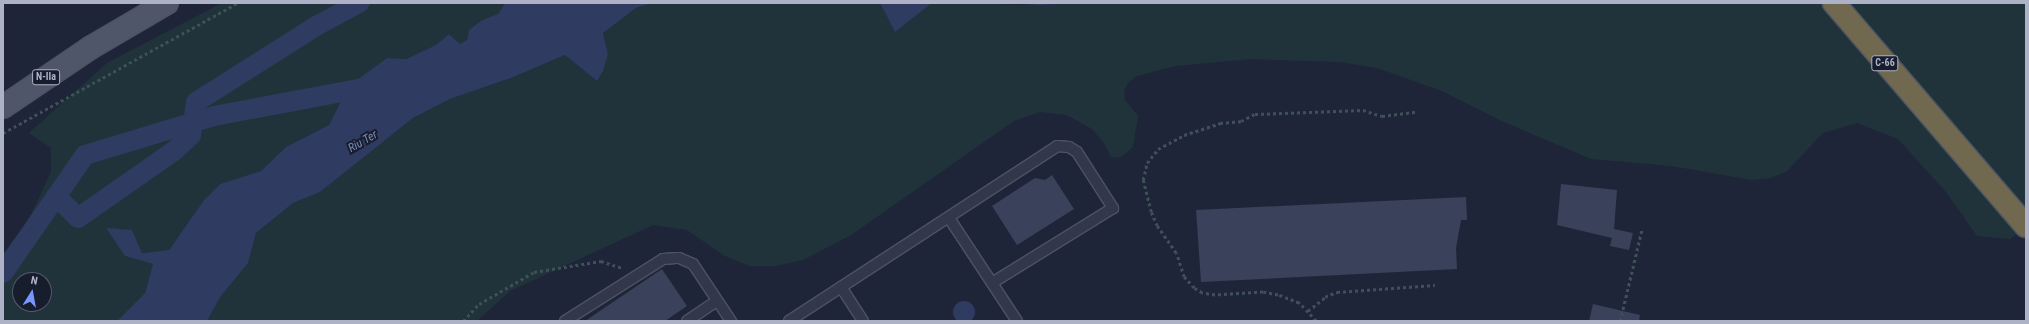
<!DOCTYPE html>
<html>
<head>
<meta charset="utf-8">
<style>
	body { margin:0 }
	#map { position:relative; width:2029px; height:324px; overflow:hidden; background:#1f2539; font-family:"Roboto Condensed",sans-serif }
	div>[style] { position:absolute }
	.green>* { inset:0; background:#21333a }
	.water>* { inset:0; background:#2f3b60 }
	.round { border-radius:50% }
	.canal>* { height:20px; margin:-10px; padding:0 10px; transform-origin:10px; border-radius:10px; background:#2f3b60 }
	.building>* { inset:0; background:#3a415a }
	.path>* { height:2.5px; margin-top:-1.25px; transform-origin:0; background:repeating-linear-gradient(90deg,#3e5058 0 3px,transparent 0 6px) }
	.roads { filter:drop-shadow(1px 0 #4d5264) drop-shadow(-1px 0 #4d5264) drop-shadow(0 1px #4d5264) drop-shadow(0 -1px #4d5264) }
	.lane>* { height:10px; margin:-5px; padding:0 5px; transform-origin:5px; border-radius:5px; background:#323849 }
	.primary>* { height:22px; margin:-11px; padding:0 11px; transform-origin:11px; border-radius:11px; background:#50566a }
	.highway>* { height:22px; margin:-11px; padding:0 11px; transform-origin:11px; border-radius:11px; background:#70694f }
	span { translate:-50% -50%; white-space:nowrap; text-align:center; line-height:1.15; -webkit-text-stroke:4px #181d2e; paint-order:stroke }
	.shield-label span { padding:1px 3px; background:#181d2e; border:1px solid; border-radius:3px; -webkit-text-stroke-width:0 }
	.shield-label { font-size:10px; color:#adb2c6; font-weight:700 }
	.water-label { font-size:12px; color:#7a89b5; font-style:italic }
	.frame { position:absolute; inset:0; border:4px solid #adb2c6; pointer-events:none }
	.north { position:absolute; left:12px; top:272px; width:40px; height:40px; box-sizing:border-box; background:#181d2e; border:1px solid #54596b; border-radius:50%; rotate:11deg; font-size:11px; font-weight:700; line-height:16px; text-align:center; color:#adb2c6 }
	.north::after { content:''; display:block; margin:auto; width:14px; height:18px; background:#7995ff; clip-path:polygon(50% 0,100% 100%,50% 72%,0 100%) }
</style>
</head>
<body>
<div id="map">
	<div class="green">
		<div style="clip-path:polygon(evenodd,222px 3px,505px 3px,498px 14px,482px 20px,469px 30px,467px 40px,460px 44px,449px 34px,436px 45px,406px 59px,387px 58px,358px 79px,341px 101px,329px 125px,286px 147px,261px 171px,220px 184px,204px 200px,169px 250px,142px 253px,132px 230px,125px 256px,153px 264px,145px 293px,117px 321px,3px 321px,3px 254px,28px 221px,51px 172px,51px 148px,29px 133px,107px 63px,222px 3px,20px 280px,44px 280px,44px 304px,20px 304px,20px 280px)"></div>
		<div style="clip-path:polygon(652px 3px,880px 3px,895px 32px,932px 3px,1039px 5px,1091px 3px,2026px 3px,2026px 228px,2010px 239px,1977px 236px,1946px 192px,1898px 139px,1857px 123px,1823px 133px,1786px 172px,1770px 178px,1752px 180px,1672px 166px,1591px 159px,1502px 121px,1442px 91px,1377px 68px,1340px 62px,1251px 59px,1175px 66px,1137px 76px,1129px 82px,1124px 91px,1125px 100px,1138px 116px,1133px 147px,1120px 158px,1111px 157px,1104px 143px,1092px 129px,1067px 115px,1040px 112px,1014px 121px,851px 235px,803px 260px,775px 266px,750px 266px,725px 256px,687px 230px,653px 225px,510px 291px,477px 321px,207px 321px,221px 296px,248px 263px,256px 233px,293px 203px,320px 192px,413px 118px,450px 99px,511px 78px,565px 55px,597px 81px,608px 54px,603px 33px,636px 8px)"></div>
	</div>
	<div class="water">
		<div style="clip-path:polygon(505px 3px,652px 3px,636px 8px,603px 33px,608px 54px,603px 71px,597px 81px,565px 55px,511px 78px,450px 99px,413px 118px,320px 192px,293px 203px,256px 233px,248px 263px,221px 296px,207px 321px,117px 321px,145px 293px,153px 264px,125px 256px,106px 228px,132px 230px,142px 253px,169px 250px,204px 200px,220px 184px,261px 171px,286px 147px,329px 125px,341px 101px,358px 79px,387px 58px,406px 59px,436px 45px,449px 34px,460px 44px,467px 40px,469px 30px,482px 20px,498px 14px)"></div>
		<div style="clip-path:polygon(880px 3px,932px 3px,895px 32px)"></div>
		<div style="clip-path:polygon(1009px 3px,1091px 3px,1039px 5px)"></div>
		<div class="round" style="left:953px;top:301px;width:22px;height:22px"></div>
	</div>
	<div class="canal">
		<div style="left:56px;top:196px;width:31px;rotate:45deg"></div>
		<div style="left:78px;top:218px;width:117px;rotate:-34.9deg"></div>
		<div style="left:174px;top:151px;width:23px;rotate:-43deg"></div>
		<div style="left:191px;top:135px;width:33px;rotate:-81deg"></div>
		<div style="left:196px;top:102px;width:144px;rotate:-32.3deg"></div>
		<div style="left:318px;top:25px;width:47px;rotate:-28.2deg"></div>
		<div style="left:3px;top:273px;width:144px;rotate:-55.2deg"></div>
		<div style="left:85px;top:155px;width:135px;rotate:-16.8deg"></div>
		<div style="left:214px;top:116px;width:163px;rotate:-10.6deg"></div>
	</div>
	<div class="building">
		<div style="clip-path:polygon(1052px 175px,1074px 209px,1017px 245px,992px 206px,1035px 178px,1045px 180px)"></div>
		<div style="clip-path:polygon(1561px 184px,1617px 190px,1614px 229px,1633px 233px,1629px 250px,1610px 246px,1612px 238px,1557px 225px)"></div>
		<div style="clip-path:polygon(1466px 197px,1467px 220px,1461px 220px,1456px 248px,1457px 269px,1201px 282px,1196px 210px)"></div>
		<div style="clip-path:polygon(662px 269px,687px 306px,665px 321px,585px 321px)"></div>
		<div style="clip-path:polygon(1593px 304px,1640px 315px,1639px 321px,1589px 321px)"></div>
	</div>
	<div class="path">
		<div style="left:3px;top:133px;width:269px;rotate:-29deg"></div>
		<div style="left:1308px;top:311px;width:22px;rotate:-39deg"></div>
		<div style="left:1325px;top:297px;width:13px;rotate:-23deg"></div>
		<div style="left:1337px;top:292px;width:98px;rotate:-4.1deg"></div>
		<div style="left:463px;top:321px;width:23px;rotate:-47deg"></div>
		<div style="left:479px;top:304px;width:64px;rotate:-30.2deg"></div>
		<div style="left:534px;top:272px;width:68px;rotate:-9.3deg"></div>
		<div style="left:601px;top:261px;width:23px;rotate:18deg"></div>
		<div style="left:1316px;top:321px;width:25px;rotate:-133deg"></div>
		<div style="left:1299px;top:303px;width:22px;rotate:-159deg"></div>
		<div style="left:1278px;top:295px;width:15px;rotate:-169deg"></div>
		<div style="left:1263px;top:292px;width:48px;rotate:176.4deg"></div>
		<div style="left:1215px;top:295px;width:13px;rotate:-171deg"></div>
		<div style="left:1202px;top:293px;width:9px;rotate:-148deg"></div>
		<div style="left:1194px;top:288px;width:15px;rotate:-132deg"></div>
		<div style="left:1184px;top:277px;width:25px;rotate:-108deg"></div>
		<div style="left:1176px;top:253px;width:33px;rotate:-125deg"></div>
		<div style="left:1157px;top:226px;width:15px;rotate:-113deg"></div>
		<div style="left:1151px;top:212px;width:33px;rotate:-104deg"></div>
		<div style="left:1143px;top:180px;width:17px;rotate:-77deg"></div>
		<div style="left:1147px;top:163px;width:18px;rotate:-52deg"></div>
		<div style="left:1158px;top:149px;width:30px;rotate:-28deg"></div>
		<div style="left:1184px;top:135px;width:38px;rotate:-18deg"></div>
		<div style="left:1220px;top:123px;width:21px;rotate:-5deg"></div>
		<div style="left:1241px;top:121px;width:16px;rotate:-27deg"></div>
		<div style="left:1255px;top:114px;width:108px;rotate:-2.1deg"></div>
		<div style="left:1363px;top:110px;width:20px;rotate:18deg"></div>
		<div style="left:1382px;top:116px;width:34px;rotate:-7deg"></div>
		<div style="left:1620px;top:321px;width:95px;rotate:-76.6deg"></div>
	</div>
	<div class="roads">
		<div class="lane">
			<div style="left:949px;top:218px;width:123px;rotate:56.6deg"></div>
			<div style="left:841px;top:287px;width:40px;rotate:57.1deg"></div>
			<div style="left:565px;top:321px;width:116px;rotate:-32.3deg"></div>
			<div style="left:663px;top:259px;width:16px;rotate:-4deg"></div>
			<div style="left:679px;top:258px;width:15px;rotate:23deg"></div>
			<div style="left:693px;top:264px;width:69px;rotate:56.3deg"></div>
			<div style="left:687px;top:321px;width:36px;rotate:-34deg"></div>
			<div style="left:789px;top:321px;width:320px;rotate:-33.1deg"></div>
			<div style="left:1057px;top:146px;width:12px;rotate:5deg"></div>
			<div style="left:1069px;top:147px;width:9px;rotate:32deg"></div>
			<div style="left:1077px;top:152px;width:67px;rotate:57.3deg"></div>
			<div style="left:1113px;top:208px;width:142px;rotate:148.2deg"></div>
		</div>
		<div class="primary">
			<div style="left:3px;top:107px;width:105px;rotate:-34.1deg"></div>
			<div style="left:90px;top:48px;width:89px;rotate:-30.3deg"></div>
		</div>
		<div class="highway">
			<div style="left:1834px;top:3px;width:294px;rotate:49.3deg"></div>
		</div>
	</div>
	<div class="shield-label">
		<span style="left:1885px;top:63px">C-66</span>
		<span style="left:46px;top:77px">N-IIa</span>
	</div>
	<div class="water-label">
		<span style="left:363px;top:142px;rotate:-30deg">Riu Ter</span>
	</div>
	<div class="frame"></div>
	<div class="north">N</div>
</div>
</body>
</html>
